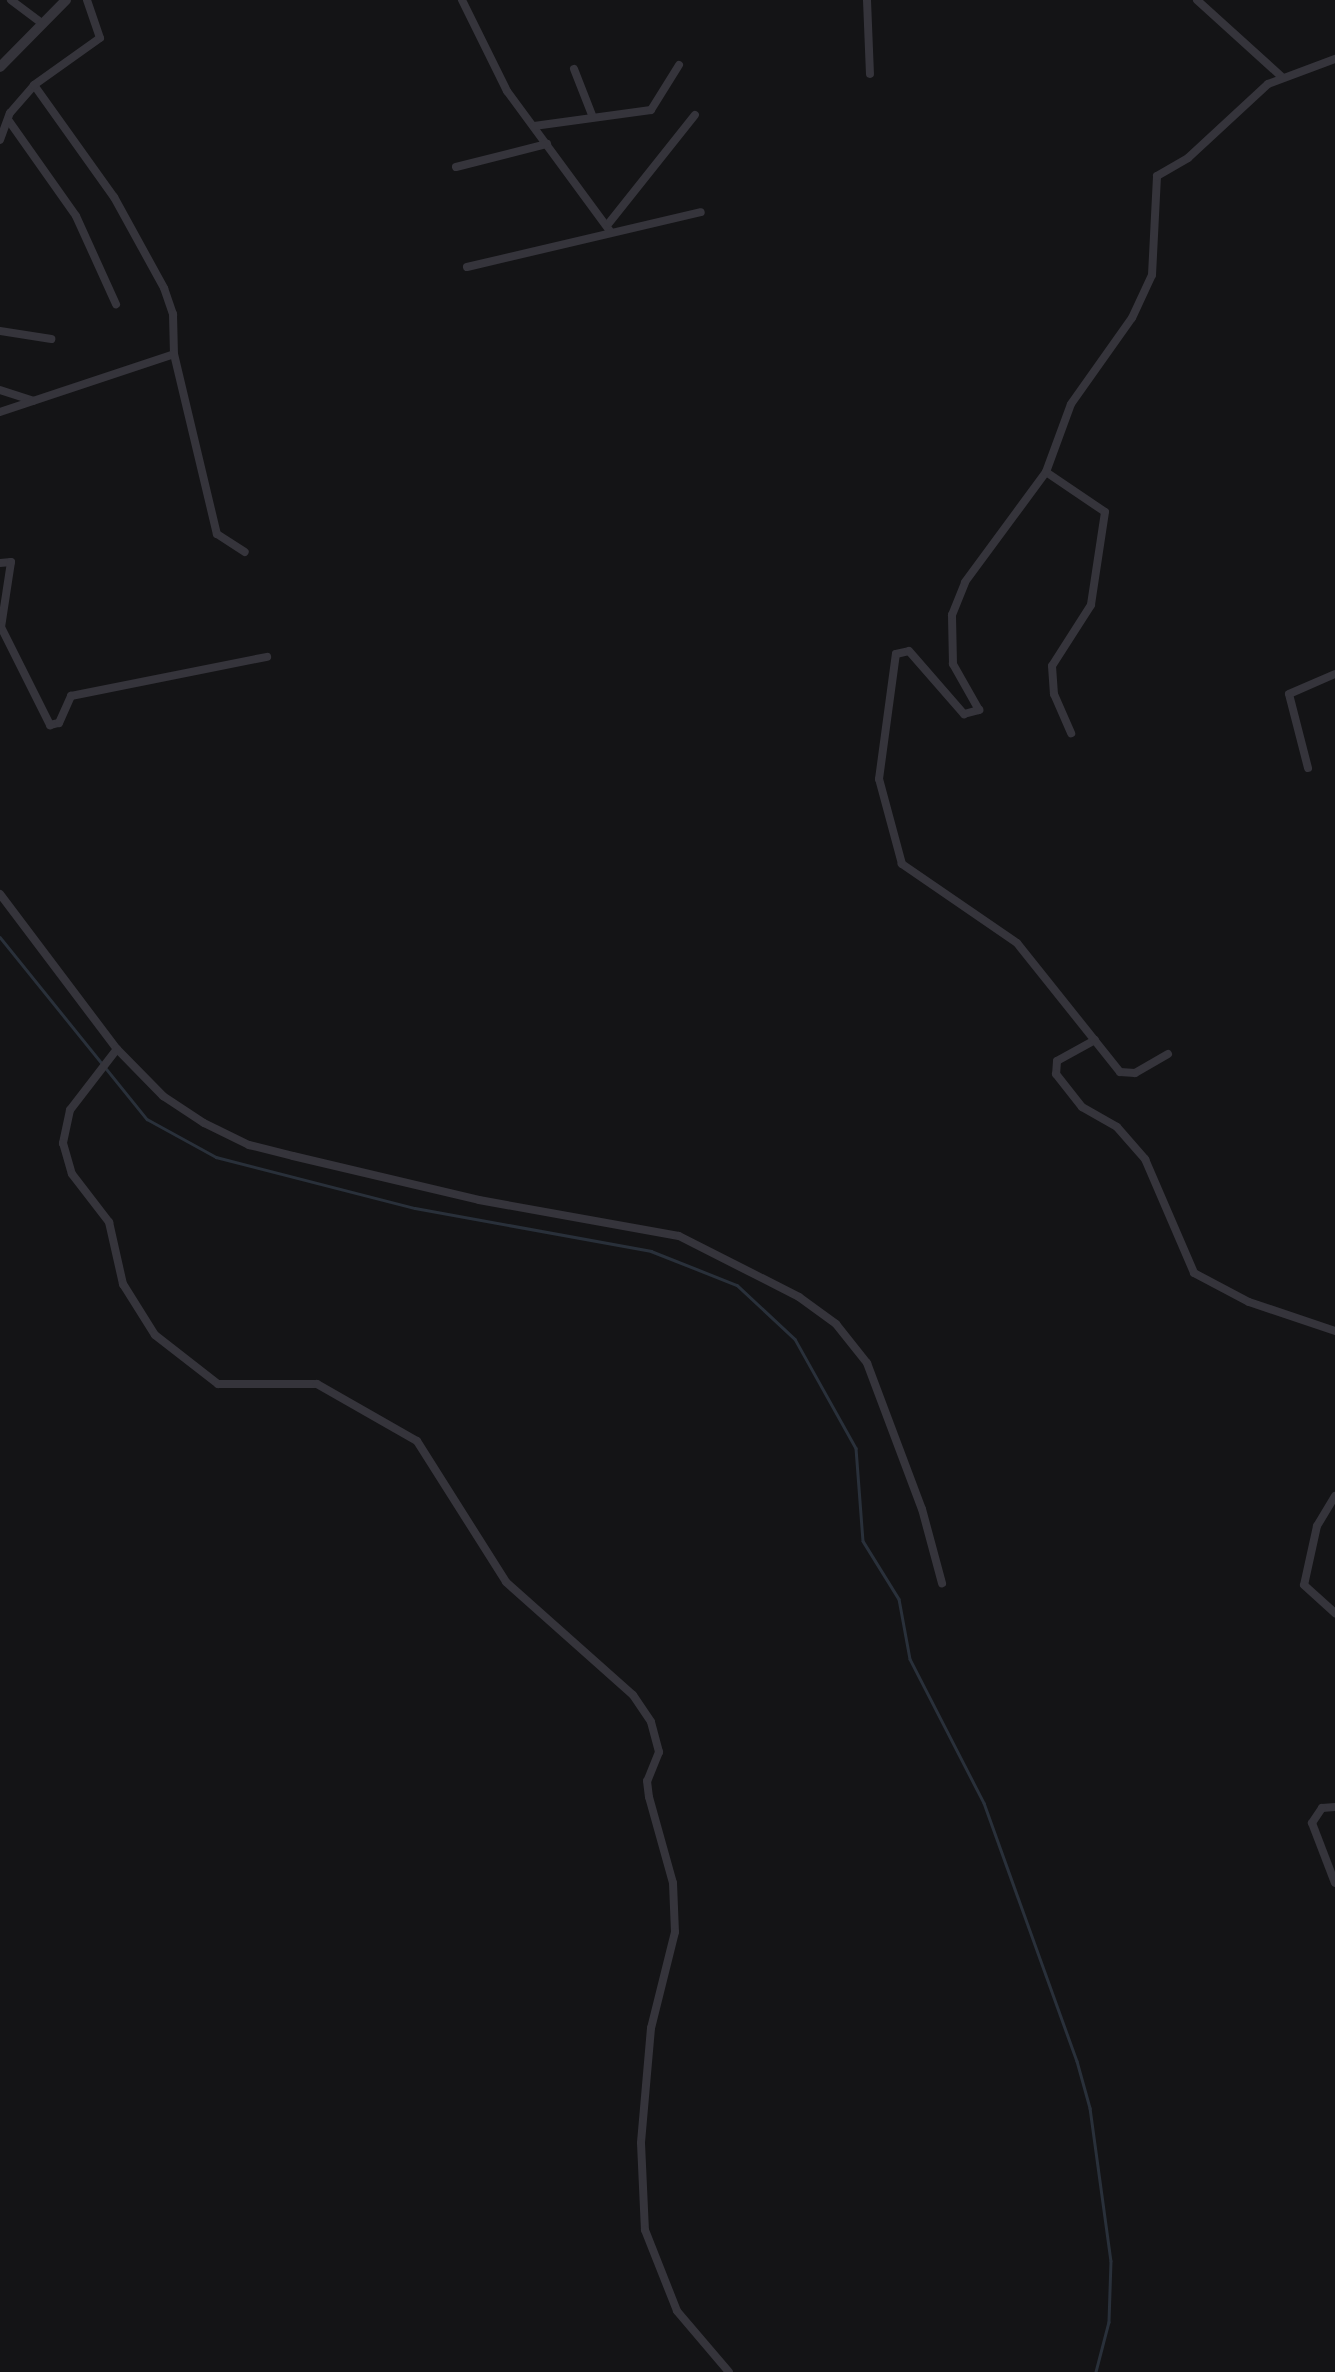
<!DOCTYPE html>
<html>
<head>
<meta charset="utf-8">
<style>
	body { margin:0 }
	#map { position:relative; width:1335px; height:2372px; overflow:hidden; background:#141416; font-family:Montserrat,sans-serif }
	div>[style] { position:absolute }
	.stream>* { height:2.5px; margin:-1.25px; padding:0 1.25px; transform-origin:1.25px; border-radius:1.25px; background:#29303a }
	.minor>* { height:8px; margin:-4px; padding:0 4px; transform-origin:4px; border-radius:4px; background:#35343b }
	.tertiary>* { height:10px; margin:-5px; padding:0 5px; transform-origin:5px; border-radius:5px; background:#35343b }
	span { translate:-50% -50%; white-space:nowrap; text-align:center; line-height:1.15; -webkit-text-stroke:8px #0f0f11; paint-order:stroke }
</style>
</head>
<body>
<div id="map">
	<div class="stream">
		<div style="left:0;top:937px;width:234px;rotate:51.1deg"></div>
		<div style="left:147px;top:1119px;width:79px;rotate:28.8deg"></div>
		<div style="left:216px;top:1157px;width:205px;rotate:14.4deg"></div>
		<div style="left:415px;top:1208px;width:240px;rotate:10.3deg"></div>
		<div style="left:651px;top:1251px;width:92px;rotate:21.6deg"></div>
		<div style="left:737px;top:1285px;width:79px;rotate:43deg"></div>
		<div style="left:795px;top:1339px;width:125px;rotate:60.8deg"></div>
		<div style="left:856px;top:1448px;width:93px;rotate:85.7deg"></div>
		<div style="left:863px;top:1541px;width:68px;rotate:58.2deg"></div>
		<div style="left:899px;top:1599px;width:61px;rotate:79.6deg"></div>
		<div style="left:910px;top:1659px;width:162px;rotate:62.8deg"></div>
		<div style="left:984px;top:1803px;width:274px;rotate:70.2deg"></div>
		<div style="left:1077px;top:2061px;width:49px;rotate:74.5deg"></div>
		<div style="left:1090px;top:2108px;width:154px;rotate:82.2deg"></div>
		<div style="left:1111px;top:2261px;width:61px;rotate:91.9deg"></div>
		<div style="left:1109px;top:2322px;width:52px;rotate:104.6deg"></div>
	</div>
	<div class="minor">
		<div style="left:11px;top:0;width:35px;rotate:37deg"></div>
		<div style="left:462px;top:0;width:102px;rotate:63.7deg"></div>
		<div style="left:507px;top:91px;width:174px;rotate:53.7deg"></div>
		<div style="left:867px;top:0;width:74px;rotate:87.7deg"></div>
		<div style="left:1197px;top:0;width:115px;rotate:42.2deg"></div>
		<div style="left:574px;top:69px;width:49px;rotate:68.6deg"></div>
		<div style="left:34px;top:85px;width:138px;rotate:54.5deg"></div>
		<div style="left:114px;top:197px;width:104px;rotate:61.2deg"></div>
		<div style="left:164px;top:288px;width:28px;rotate:71deg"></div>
		<div style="left:173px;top:314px;width:40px;rotate:88.6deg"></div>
		<div style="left:9px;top:121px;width:116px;rotate:54.8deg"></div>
		<div style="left:76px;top:216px;width:97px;rotate:65.6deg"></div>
		<div style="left:534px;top:126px;width:118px;rotate:-7.8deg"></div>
		<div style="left:651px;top:110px;width:53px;rotate:-58.1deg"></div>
		<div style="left:0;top:140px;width:29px;rotate:-70deg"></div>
		<div style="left:10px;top:113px;width:37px;rotate:-49deg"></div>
		<div style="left:34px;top:85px;width:81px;rotate:-35.5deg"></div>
		<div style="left:100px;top:38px;width:40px;rotate:-108.9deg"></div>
		<div style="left:456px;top:167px;width:94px;rotate:-14.2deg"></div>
		<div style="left:609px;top:223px;width:138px;rotate:-51.5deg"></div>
		<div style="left:467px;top:267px;width:240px;rotate:-13.2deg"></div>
		<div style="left:0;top:331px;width:52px;rotate:8.9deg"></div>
		<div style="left:0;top:390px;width:35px;rotate:18deg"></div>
		<div style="left:0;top:412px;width:183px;rotate:-18.4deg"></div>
		<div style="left:174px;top:354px;width:185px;rotate:76.6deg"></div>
		<div style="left:217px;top:534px;width:33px;rotate:33deg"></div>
		<div style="left:1046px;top:472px;width:71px;rotate:34.1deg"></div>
		<div style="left:1105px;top:512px;width:94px;rotate:98.6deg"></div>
		<div style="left:1091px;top:605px;width:72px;rotate:122.6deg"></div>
		<div style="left:1052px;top:666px;width:28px;rotate:86deg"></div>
		<div style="left:1054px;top:694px;width:43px;rotate:66.4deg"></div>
		<div style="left:0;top:563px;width:11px;rotate:-5deg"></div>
		<div style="left:11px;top:562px;width:66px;rotate:98.7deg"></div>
		<div style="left:1px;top:627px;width:110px;rotate:63.4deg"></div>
		<div style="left:50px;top:725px;width:9px;rotate:-13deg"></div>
		<div style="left:59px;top:723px;width:30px;rotate:-66deg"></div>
		<div style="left:71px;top:696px;width:200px;rotate:-11.3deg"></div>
		<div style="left:1308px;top:768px;width:76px;rotate:-104.4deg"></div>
		<div style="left:1289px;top:694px;width:50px;rotate:-23.5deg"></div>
		<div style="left:0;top:894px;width:194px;rotate:53deg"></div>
		<div style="left:117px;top:1049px;width:66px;rotate:45.6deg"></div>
		<div style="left:163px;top:1096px;width:49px;rotate:33.4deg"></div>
		<div style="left:204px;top:1123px;width:50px;rotate:26.1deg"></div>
		<div style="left:249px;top:1145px;width:45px;rotate:14deg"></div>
		<div style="left:293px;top:1156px;width:191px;rotate:13.3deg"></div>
		<div style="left:479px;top:1200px;width:203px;rotate:10.2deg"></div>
		<div style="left:679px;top:1236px;width:135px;rotate:26.9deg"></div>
		<div style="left:799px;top:1297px;width:46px;rotate:36.1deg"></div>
		<div style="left:836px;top:1324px;width:50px;rotate:51.5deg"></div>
		<div style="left:867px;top:1363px;width:156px;rotate:69.4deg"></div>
		<div style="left:922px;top:1509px;width:77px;rotate:74.9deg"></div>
		<div style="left:1095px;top:1040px;width:43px;rotate:151.1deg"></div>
		<div style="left:1057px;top:1061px;width:13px;rotate:94deg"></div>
		<div style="left:1056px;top:1074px;width:42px;rotate:51.8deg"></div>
		<div style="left:1082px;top:1107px;width:40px;rotate:29.7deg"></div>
		<div style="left:1117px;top:1127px;width:43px;rotate:48.8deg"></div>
		<div style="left:1145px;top:1159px;width:124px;rotate:66.7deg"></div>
		<div style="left:1194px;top:1273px;width:62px;rotate:27.8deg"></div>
		<div style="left:1249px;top:1302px;width:91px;rotate:18.6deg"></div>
		<div style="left:117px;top:1049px;width:77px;rotate:127.6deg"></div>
		<div style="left:70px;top:1110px;width:34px;rotate:102deg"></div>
		<div style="left:63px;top:1143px;width:32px;rotate:74deg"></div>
		<div style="left:72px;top:1174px;width:61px;rotate:52.4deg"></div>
		<div style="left:109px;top:1222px;width:64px;rotate:77.3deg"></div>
		<div style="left:123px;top:1284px;width:60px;rotate:57.9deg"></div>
		<div style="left:155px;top:1335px;width:80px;rotate:37.9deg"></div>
		<div style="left:218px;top:1384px;width:99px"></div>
		<div style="left:317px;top:1384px;width:115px;rotate:29.7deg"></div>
		<div style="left:417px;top:1441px;width:167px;rotate:57.7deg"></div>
		<div style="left:506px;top:1582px;width:170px;rotate:41.7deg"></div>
		<div style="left:633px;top:1695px;width:32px;rotate:56deg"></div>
		<div style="left:651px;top:1722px;width:31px;rotate:75deg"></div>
		<div style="left:659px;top:1752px;width:31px;rotate:112deg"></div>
		<div style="left:647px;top:1781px;width:16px;rotate:83deg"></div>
		<div style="left:649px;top:1797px;width:89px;rotate:74.4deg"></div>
		<div style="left:673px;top:1883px;width:49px;rotate:87.7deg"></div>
		<div style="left:675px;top:1932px;width:99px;rotate:104deg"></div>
		<div style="left:651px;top:2028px;width:115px;rotate:95deg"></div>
		<div style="left:641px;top:2143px;width:87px;rotate:87.4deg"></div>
		<div style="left:645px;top:2230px;width:87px;rotate:68.4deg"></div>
		<div style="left:677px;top:2311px;width:80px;rotate:49.6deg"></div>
		<div style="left:1168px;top:1054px;width:38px;rotate:150deg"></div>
		<div style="left:1135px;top:1073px;width:15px;rotate:-176deg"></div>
		<div style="left:1120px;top:1072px;width:165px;rotate:-128.6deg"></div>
		<div style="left:1017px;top:943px;width:140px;rotate:-145.5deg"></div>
		<div style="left:902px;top:864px;width:88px;rotate:-105.1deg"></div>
		<div style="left:879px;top:779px;width:126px;rotate:-82.3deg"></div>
		<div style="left:896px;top:654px;width:13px;rotate:-13deg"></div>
		<div style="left:909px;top:651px;width:84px;rotate:48.9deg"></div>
		<div style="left:964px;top:714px;width:16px;rotate:-15deg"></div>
		<div style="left:979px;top:710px;width:53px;rotate:-119.5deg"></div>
		<div style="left:953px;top:664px;width:49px;rotate:-91.2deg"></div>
		<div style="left:952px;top:615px;width:35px;rotate:-68deg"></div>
		<div style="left:965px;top:582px;width:137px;rotate:-53.6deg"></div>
		<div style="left:1046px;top:472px;width:72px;rotate:-69.8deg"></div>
		<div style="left:1071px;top:404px;width:105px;rotate:-54.7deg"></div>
		<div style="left:1132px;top:318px;width:47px;rotate:-65.1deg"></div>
		<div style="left:1152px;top:275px;width:99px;rotate:-87.1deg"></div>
		<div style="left:1157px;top:176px;width:36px;rotate:-30deg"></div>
		<div style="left:1188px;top:158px;width:109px;rotate:-42.8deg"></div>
		<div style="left:1268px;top:84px;width:72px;rotate:-20.5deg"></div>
		<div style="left:1335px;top:1496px;width:35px;rotate:121deg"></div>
		<div style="left:1317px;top:1526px;width:60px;rotate:102.4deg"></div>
		<div style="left:1304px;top:1585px;width:42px;rotate:42.1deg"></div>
		<div style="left:1335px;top:1807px;width:13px;rotate:176deg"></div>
		<div style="left:1322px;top:1808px;width:18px;rotate:124deg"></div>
		<div style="left:1312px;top:1823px;width:64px;rotate:69deg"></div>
	</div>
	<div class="tertiary">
		<div style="left:0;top:67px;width:94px;rotate:-45.4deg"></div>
	</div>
</div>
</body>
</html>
